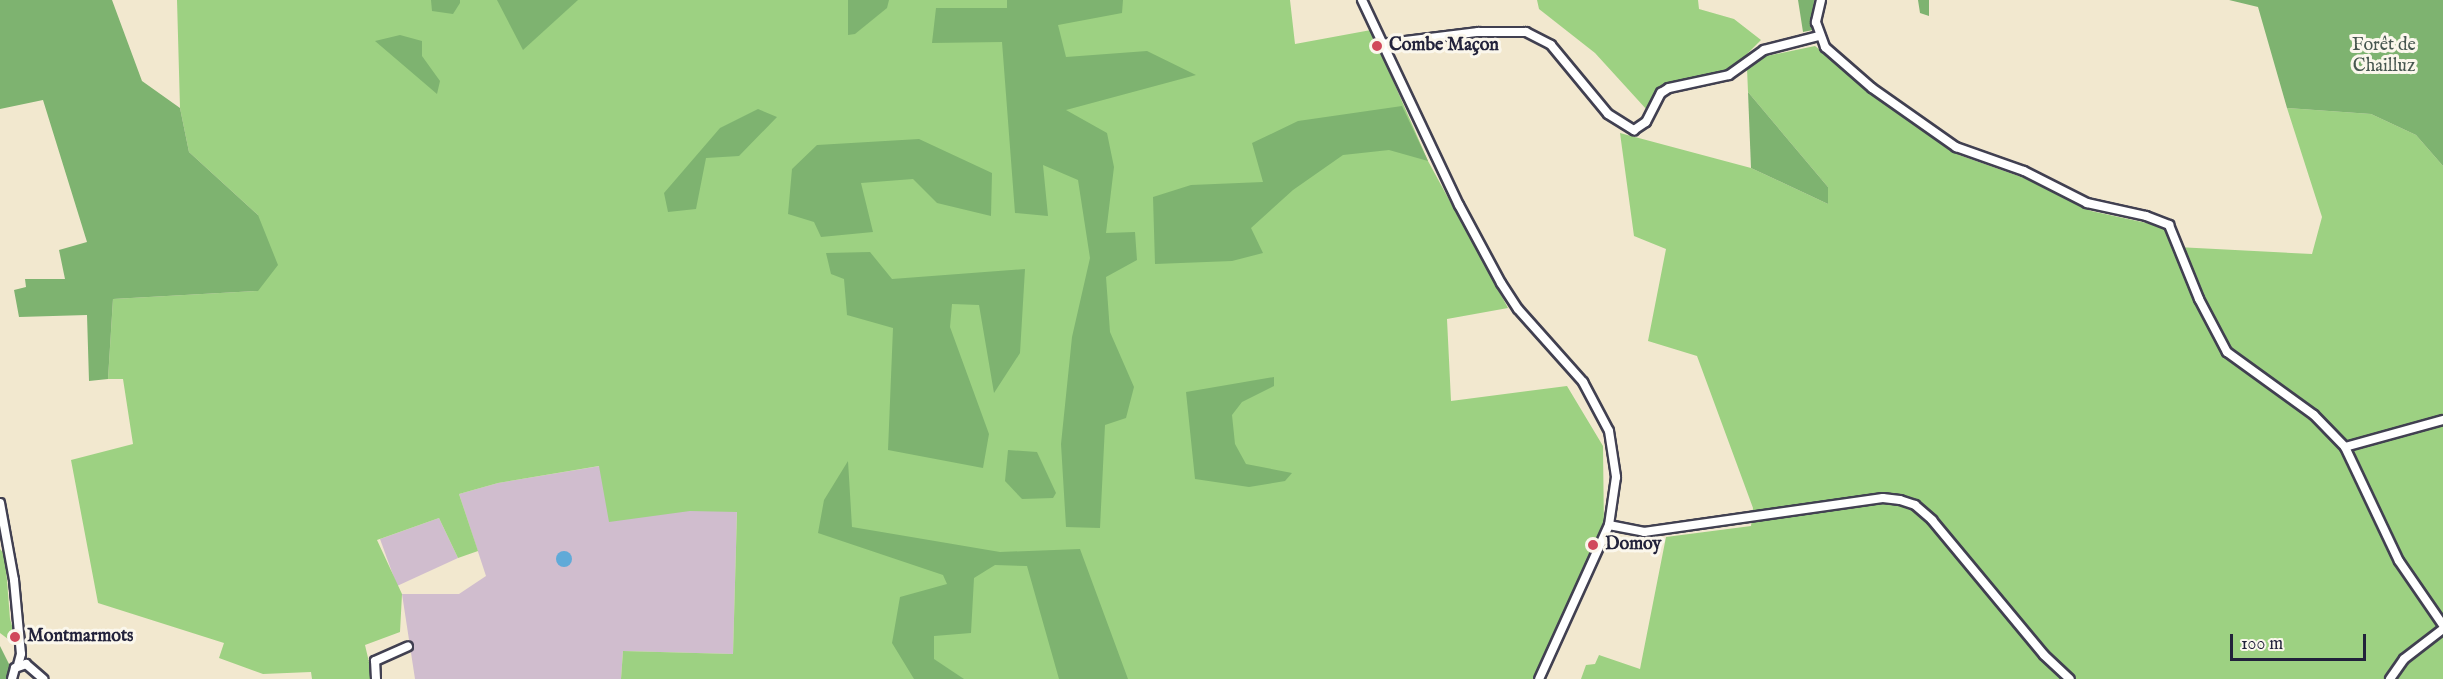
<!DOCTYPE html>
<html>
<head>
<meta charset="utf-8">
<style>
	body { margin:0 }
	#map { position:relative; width:2443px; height:679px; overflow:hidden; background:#f2e8cf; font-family:"IM FELL English",serif }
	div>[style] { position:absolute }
	.industrial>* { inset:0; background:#d0bdce }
	.green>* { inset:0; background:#9dd182 }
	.forest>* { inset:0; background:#7eb370 }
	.water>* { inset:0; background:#60aad8 }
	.round { border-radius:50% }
	.roads { filter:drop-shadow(2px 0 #414051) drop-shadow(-2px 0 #414051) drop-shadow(0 2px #414051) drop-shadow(0 -2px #414051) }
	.street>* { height:8px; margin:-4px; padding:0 4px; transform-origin:4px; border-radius:4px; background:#fff }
	.dots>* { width:16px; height:16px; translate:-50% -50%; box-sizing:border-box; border:3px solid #fbf7ec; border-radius:50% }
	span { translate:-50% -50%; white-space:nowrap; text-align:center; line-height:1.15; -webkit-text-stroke:6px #fbf7ec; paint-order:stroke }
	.poi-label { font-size:18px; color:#22223b; font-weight:700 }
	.left { translate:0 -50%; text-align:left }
	.park-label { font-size:18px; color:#475750 }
	.scale { position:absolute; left:2230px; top:634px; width:136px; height:27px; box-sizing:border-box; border:3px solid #22223b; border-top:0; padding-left:8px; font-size:18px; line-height:21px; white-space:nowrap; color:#22223b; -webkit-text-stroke:4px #fbf7ec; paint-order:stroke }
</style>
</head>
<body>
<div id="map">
	<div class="industrial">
		<div style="clip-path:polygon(600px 466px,690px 511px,737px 511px,733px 654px,623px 651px,621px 679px,415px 679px,402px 594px,459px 594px,486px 576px,459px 494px,498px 483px)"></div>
		<div style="clip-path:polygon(439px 518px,458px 558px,397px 586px,380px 539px)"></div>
	</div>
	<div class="green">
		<div style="clip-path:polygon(177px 0,1290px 0,1295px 44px,1371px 30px,1428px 161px,1508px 308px,1447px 319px,1451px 401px,1567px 386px,1603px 446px,1604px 532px,1546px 679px,621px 679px,623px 651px,733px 654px,737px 512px,690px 511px,609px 522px,599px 466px,498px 483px,459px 494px,478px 551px,458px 558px,439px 518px,377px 540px,402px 594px,400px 632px,365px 645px,373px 679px,312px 679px,311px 672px,263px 674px,219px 658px,224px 643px,98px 603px,71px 460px,133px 444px,123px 379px,108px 379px,113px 299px,257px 291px,258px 215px,189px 152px,180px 108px)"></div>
		<div style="clip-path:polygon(1537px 0,1698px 0,1699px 9px,1734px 19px,1761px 40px,1729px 72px,1663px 84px,1647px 110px,1595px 53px,1539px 9px)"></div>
		<div style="clip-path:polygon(1815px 46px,1959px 155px,2041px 184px,2091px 211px,2165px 227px,2177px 247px,2312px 254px,2322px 217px,2287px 108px,2371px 114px,2416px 135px,2443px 166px,2443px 679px,1581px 679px,1586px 665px,1595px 664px,1599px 655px,1640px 669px,1666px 537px,1751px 526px,1753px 508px,1697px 356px,1648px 341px,1666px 249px,1634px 236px,1620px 133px,1751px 168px,1828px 204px,1828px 187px,1748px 92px,1747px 68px,1757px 58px)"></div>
		<div style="clip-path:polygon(0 549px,5px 555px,10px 619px,16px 638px,8px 639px,0 633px)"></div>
	</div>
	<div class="forest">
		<div style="clip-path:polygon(0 0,112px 0,142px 81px,180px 108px,189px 152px,258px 215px,278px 265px,258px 291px,113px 299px,108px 379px,89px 381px,87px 315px,19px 317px,14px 290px,26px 287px,25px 279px,65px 279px,59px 250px,87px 242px,43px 100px,0 109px)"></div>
		<div style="clip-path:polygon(431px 0,460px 0,460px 3px,453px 14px,432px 11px)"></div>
		<div style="clip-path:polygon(497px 0,578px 0,523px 50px)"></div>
		<div style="clip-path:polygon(848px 0,889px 0,887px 8px,855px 34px,848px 35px)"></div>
		<div style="clip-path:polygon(1007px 0,1123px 0,1122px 13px,1058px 25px,1066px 57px,1147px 51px,1196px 75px,1066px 110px,1107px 133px,1114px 167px,1106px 233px,1135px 232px,1137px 260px,1106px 277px,1110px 332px,1134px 387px,1126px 418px,1105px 425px,1100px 528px,1066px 527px,1061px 444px,1072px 337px,1090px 258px,1078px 180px,1043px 165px,1048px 216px,1015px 213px,1002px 42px,932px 43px,936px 8px,1007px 8px)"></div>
		<div style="clip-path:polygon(1798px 0,1814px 0,1813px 30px,1803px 32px)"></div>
		<div style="clip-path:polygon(1918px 0,1929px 0,1929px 16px,1920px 13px)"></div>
		<div style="clip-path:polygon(2229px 0,2443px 0,2443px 166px,2416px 135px,2371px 114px,2287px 108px,2258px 7px)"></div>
		<div style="clip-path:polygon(400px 35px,422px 41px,422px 56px,440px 81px,437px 94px,375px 41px)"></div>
		<div style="clip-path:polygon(1748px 92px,1828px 187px,1828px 204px,1751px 168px)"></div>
		<div style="clip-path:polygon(1402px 106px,1428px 161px,1389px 150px,1343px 155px,1293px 190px,1251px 228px,1263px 253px,1232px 261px,1155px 264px,1153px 197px,1191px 185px,1263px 182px,1252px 143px,1298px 121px)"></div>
		<div style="clip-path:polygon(758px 109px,777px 117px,739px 156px,706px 158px,696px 209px,668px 212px,664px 193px,720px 128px)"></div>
		<div style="clip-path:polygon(919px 139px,992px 173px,991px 216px,937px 203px,913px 179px,861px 183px,873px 232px,821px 237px,814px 222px,788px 214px,792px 169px,817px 145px)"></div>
		<div style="clip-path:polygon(870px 252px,892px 279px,1025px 269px,1020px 353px,994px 393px,979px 305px,952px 304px,950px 327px,989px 434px,983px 468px,888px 450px,893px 328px,847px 315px,844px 279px,831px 274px,826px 253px)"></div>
		<div style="clip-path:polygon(1274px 377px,1274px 386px,1242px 402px,1232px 415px,1235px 444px,1246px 464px,1292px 473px,1285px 481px,1249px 487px,1195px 479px,1186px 392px)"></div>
		<div style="clip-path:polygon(1008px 450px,1037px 452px,1056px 493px,1053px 498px,1022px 499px,1005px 481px)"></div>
		<div style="clip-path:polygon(848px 461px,852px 527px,1000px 552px,1080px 549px,1128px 679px,1059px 679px,1027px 566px,995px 565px,974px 578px,971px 633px,934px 636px,934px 659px,964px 679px,914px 679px,892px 643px,900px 597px,947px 584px,943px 575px,818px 533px,824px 500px)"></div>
		<div style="clip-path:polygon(0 646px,10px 666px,7px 679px,0 679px)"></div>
	</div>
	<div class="water">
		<div class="round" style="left:556px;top:551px;width:16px;height:16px"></div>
	</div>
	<div class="roads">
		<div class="street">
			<div style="left:1362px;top:0;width:227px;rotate:64.7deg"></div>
			<div style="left:1459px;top:205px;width:89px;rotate:61.7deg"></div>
			<div style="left:1501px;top:283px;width:31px;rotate:57deg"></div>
			<div style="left:1518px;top:309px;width:98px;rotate:48.3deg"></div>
			<div style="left:1583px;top:382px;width:55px;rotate:62deg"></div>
			<div style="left:1609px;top:431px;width:47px;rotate:81.3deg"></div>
			<div style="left:1616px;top:477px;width:49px;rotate:98.3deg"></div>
			<div style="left:1609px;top:525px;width:169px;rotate:114.4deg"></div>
			<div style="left:1821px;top:0;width:23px;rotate:103deg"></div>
			<div style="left:1816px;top:22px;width:27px;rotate:70deg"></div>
			<div style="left:1825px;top:47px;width:62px;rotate:41.1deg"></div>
			<div style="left:1872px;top:88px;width:103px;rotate:35.1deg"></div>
			<div style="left:1956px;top:147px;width:72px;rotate:19.4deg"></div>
			<div style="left:2024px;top:171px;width:71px;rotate:26.9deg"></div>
			<div style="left:2087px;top:203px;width:60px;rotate:12.4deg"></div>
			<div style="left:2146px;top:216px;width:25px;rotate:21deg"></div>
			<div style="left:2169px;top:225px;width:80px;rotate:67.9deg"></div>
			<div style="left:2199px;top:299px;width:60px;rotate:62.2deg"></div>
			<div style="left:2227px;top:352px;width:107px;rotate:35.9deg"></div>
			<div style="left:2314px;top:415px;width:45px;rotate:45.9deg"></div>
			<div style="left:2345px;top:447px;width:126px;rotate:64.7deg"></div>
			<div style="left:2399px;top:561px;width:78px;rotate:55.5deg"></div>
			<div style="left:1381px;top:44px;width:98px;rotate:-7.1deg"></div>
			<div style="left:1478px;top:32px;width:48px"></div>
			<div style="left:1526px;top:32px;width:28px;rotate:27deg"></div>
			<div style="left:1551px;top:45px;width:89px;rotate:50.4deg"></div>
			<div style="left:1608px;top:114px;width:31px;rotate:32deg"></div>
			<div style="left:1634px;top:130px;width:14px;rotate:-34deg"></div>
			<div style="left:1646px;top:122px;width:33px;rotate:-63deg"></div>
			<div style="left:1661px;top:93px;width:9px;rotate:-32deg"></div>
			<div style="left:1669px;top:88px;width:61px;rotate:-12.2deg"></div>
			<div style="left:1729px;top:75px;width:43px;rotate:-35.5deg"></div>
			<div style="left:1764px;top:50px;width:57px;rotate:-14.3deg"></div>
			<div style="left:2345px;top:447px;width:102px;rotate:-15.4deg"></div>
			<div style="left:0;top:503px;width:78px;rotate:79.7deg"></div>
			<div style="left:14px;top:580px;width:74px;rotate:84.6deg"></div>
			<div style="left:21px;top:654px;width:11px;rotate:105deg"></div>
			<div style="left:1609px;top:525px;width:36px;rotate:11deg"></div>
			<div style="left:1644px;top:532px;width:241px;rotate:-8.1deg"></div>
			<div style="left:1883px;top:498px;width:17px;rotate:7deg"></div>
			<div style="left:1900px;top:500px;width:16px;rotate:18deg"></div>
			<div style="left:1915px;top:505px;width:23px;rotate:41deg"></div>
			<div style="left:1932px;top:520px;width:175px;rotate:50.3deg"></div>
			<div style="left:2044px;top:655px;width:35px;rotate:43deg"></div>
			<div style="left:12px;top:679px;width:11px;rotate:-75deg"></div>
			<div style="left:15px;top:668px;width:12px;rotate:-20deg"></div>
			<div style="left:26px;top:664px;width:23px;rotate:41deg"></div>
			<div style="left:376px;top:679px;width:18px;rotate:-93deg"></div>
			<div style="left:375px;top:661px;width:36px;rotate:-24deg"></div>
			<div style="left:2390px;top:679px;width:24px;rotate:-55deg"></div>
			<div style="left:2404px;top:659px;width:49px;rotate:-37.6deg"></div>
		</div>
	</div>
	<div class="dots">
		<div style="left:1377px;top:46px;background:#d1495b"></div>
		<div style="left:1593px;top:545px;background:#d1495b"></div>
		<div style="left:15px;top:637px;background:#d1495b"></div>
	</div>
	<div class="poi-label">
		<span class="left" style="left:1389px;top:46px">Combe Maçon</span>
		<span class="left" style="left:1605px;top:545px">Domoy</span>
		<span class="left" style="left:27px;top:637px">Montmarmots</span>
	</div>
	<div class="park-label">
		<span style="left:2384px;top:57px">Forêt de<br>Chailluz</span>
	</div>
	<div class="scale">100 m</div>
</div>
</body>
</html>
